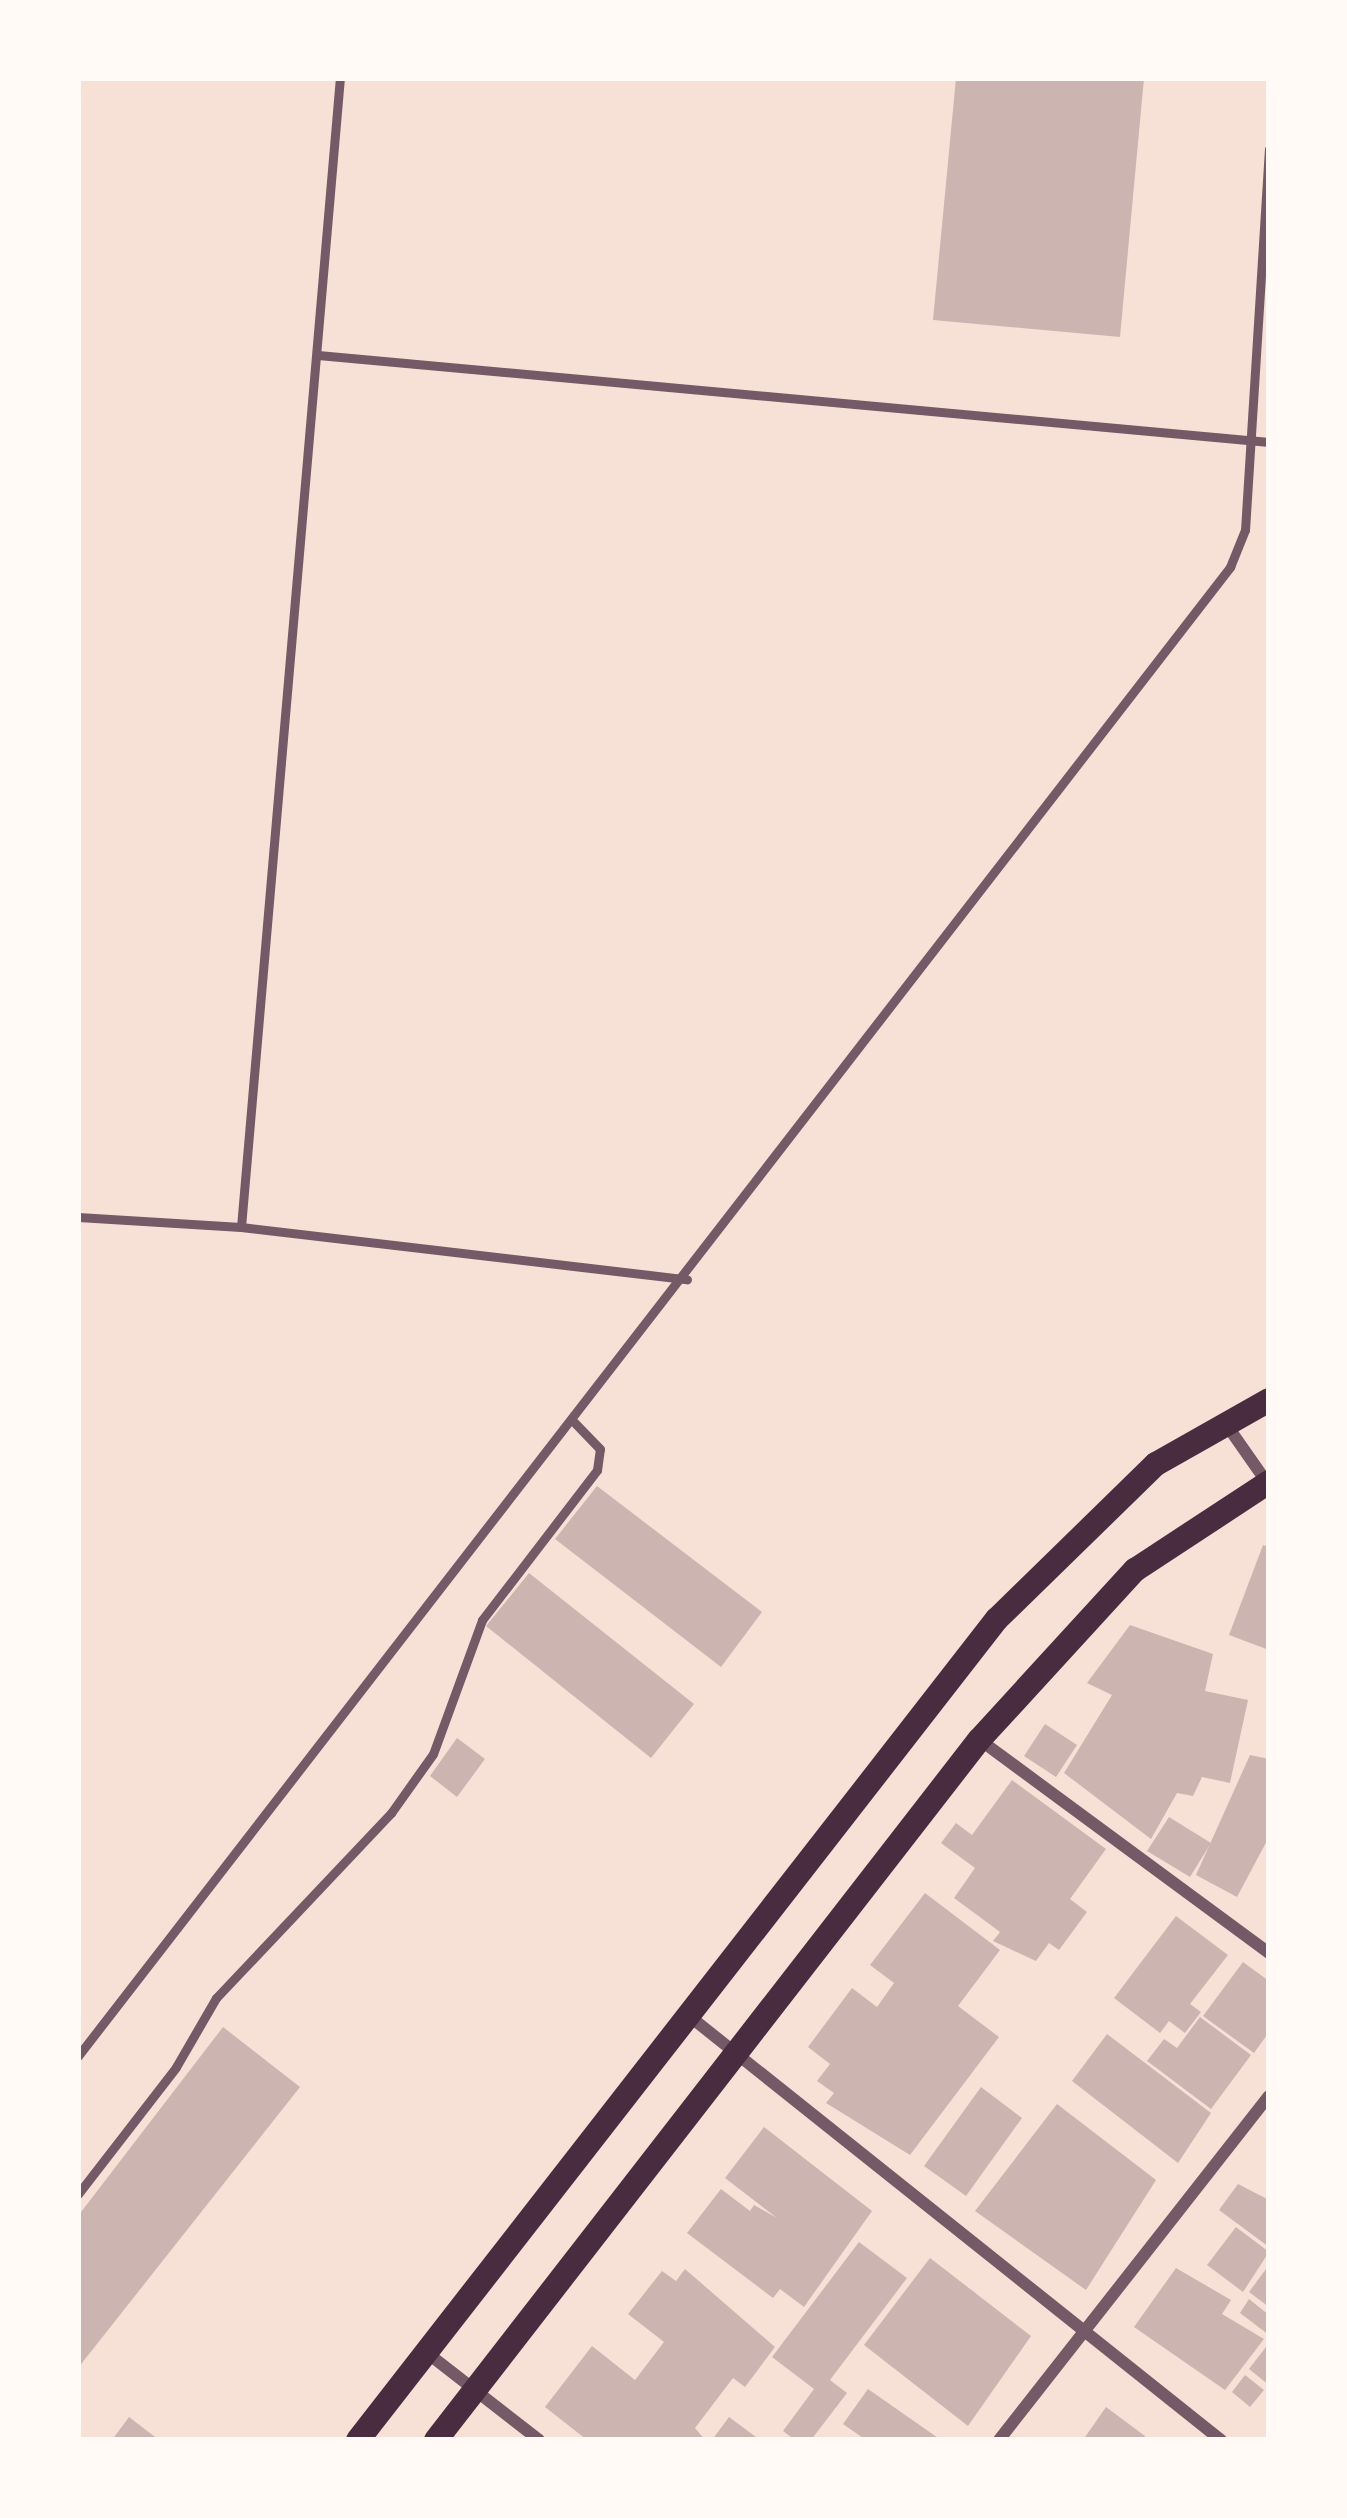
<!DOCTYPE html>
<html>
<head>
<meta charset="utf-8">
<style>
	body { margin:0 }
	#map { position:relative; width:1347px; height:2518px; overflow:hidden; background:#f7e1d7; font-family:"Sofia Sans Condensed",sans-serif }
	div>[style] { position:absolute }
	.building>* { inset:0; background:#ccb4b1 }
	.service>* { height:9px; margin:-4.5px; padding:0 4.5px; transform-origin:4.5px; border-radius:4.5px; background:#755966 }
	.minor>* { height:12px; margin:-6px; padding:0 6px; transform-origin:6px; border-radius:6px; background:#755966 }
	.secondary>* { height:24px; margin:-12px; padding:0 12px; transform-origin:12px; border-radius:12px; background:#4a2c40 }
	span { translate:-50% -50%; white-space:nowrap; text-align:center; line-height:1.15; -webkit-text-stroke:10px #fffaf5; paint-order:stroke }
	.frame { position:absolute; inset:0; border:81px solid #fffaf5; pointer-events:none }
</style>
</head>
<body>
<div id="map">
	<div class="building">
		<div style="clip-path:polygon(956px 78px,1144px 78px,1120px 337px,933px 320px)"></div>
		<div style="clip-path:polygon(597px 1486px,762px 1612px,721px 1667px,555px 1539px)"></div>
		<div style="clip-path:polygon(1263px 1545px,1269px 1547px,1269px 1650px,1229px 1635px)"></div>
		<div style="clip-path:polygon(529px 1573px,694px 1704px,651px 1758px,486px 1626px)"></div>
		<div style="clip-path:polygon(1130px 1625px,1213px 1654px,1205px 1691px,1248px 1700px,1230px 1783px,1202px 1777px,1193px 1796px,1177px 1793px,1151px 1839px,1064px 1773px,1112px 1695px,1087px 1683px)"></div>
		<div style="clip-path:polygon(1045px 1724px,1077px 1745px,1056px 1777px,1024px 1756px)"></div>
		<div style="clip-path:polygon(457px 1738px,485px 1759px,457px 1797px,430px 1776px)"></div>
		<div style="clip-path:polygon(1250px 1755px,1269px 1759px,1269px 1837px,1237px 1897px,1196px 1875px)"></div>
		<div style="clip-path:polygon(1012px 1780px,1106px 1849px,1070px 1899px,1087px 1912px,1059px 1950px,1049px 1943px,1036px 1961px,993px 1941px,1000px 1932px,954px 1898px,975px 1868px,941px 1843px,956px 1823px,972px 1835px)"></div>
		<div style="clip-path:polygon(1169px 1817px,1211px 1843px,1190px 1877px,1147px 1851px)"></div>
		<div style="clip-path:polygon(925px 1893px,1000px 1950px,958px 2006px,999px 2037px,910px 2155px,826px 2103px,834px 2093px,817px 2081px,830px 2064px,808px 2047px,852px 1988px,877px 2007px,894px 1983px,870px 1965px)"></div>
		<div style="clip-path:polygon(1176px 1916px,1228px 1955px,1190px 2004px,1201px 2012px,1185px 2033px,1169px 2021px,1160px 2033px,1114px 1998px)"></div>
		<div style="clip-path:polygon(1243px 1962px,1269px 1981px,1269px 2032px,1254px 2053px,1203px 2016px)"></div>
		<div style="clip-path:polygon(1200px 2017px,1251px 2055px,1211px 2109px,1147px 2061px,1164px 2039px,1177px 2048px)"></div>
		<div style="clip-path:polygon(223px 2027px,300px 2087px,78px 2368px,78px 2216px)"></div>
		<div style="clip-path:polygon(1107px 2034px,1211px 2113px,1178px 2163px,1072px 2081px)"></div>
		<div style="clip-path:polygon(981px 2087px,1022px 2118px,966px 2196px,924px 2166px)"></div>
		<div style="clip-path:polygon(1057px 2104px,1156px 2180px,1086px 2290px,975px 2211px)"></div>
		<div style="clip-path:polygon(764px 2127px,872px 2211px,804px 2307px,780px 2289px,773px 2298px,687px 2233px,721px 2189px,750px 2211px,754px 2205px,777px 2218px,725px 2178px)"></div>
		<div style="clip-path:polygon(1238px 2184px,1269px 2200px,1269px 2247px,1219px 2210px)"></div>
		<div style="clip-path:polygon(1236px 2227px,1269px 2252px,1243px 2292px,1207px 2265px)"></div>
		<div style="clip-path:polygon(859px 2242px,907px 2278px,830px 2380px,847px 2393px,811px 2440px,795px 2440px,783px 2431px,814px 2389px,772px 2357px)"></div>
		<div style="clip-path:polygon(930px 2258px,1031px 2336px,968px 2426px,864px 2345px)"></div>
		<div style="clip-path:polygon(1269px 2265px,1269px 2307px,1249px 2292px)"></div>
		<div style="clip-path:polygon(1176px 2268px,1231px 2300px,1222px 2314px,1264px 2339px,1225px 2390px,1134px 2327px)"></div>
		<div style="clip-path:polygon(685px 2269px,775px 2347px,745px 2387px,733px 2378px,695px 2428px,705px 2440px,587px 2440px,545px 2407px,592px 2346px,635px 2380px,664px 2342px,628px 2314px,662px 2271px,676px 2281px)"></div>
		<div style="clip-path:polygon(1249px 2299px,1269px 2315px,1269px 2335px,1240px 2313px)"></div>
		<div style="clip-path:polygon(1269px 2343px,1269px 2385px,1249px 2369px)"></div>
		<div style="clip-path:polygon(1245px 2375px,1264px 2390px,1250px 2407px,1232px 2392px)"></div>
		<div style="clip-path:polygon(868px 2389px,941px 2440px,866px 2440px,843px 2424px)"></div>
		<div style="clip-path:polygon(1106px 2407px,1145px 2436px,1142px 2440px,1083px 2440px)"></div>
		<div style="clip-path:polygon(129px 2417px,159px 2440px,112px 2440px)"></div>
		<div style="clip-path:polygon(729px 2417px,760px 2440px,712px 2440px)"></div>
	</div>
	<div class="service">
		<div style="left:318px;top:355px;width:955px;rotate:5.23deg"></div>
		<div style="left:78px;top:1217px;width:163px;rotate:3.5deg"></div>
		<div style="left:241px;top:1227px;width:449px;rotate:6.7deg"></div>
		<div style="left:241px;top:1227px;width:1153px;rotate:-85.08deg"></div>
		<div style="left:78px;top:2056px;width:1883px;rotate:-52.27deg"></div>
		<div style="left:1230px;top:567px;width:40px;rotate:-68deg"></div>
		<div style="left:1245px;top:530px;width:382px;rotate:-86.4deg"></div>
		<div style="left:78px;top:2194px;width:160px;rotate:-52.3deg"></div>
		<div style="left:176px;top:2067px;width:80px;rotate:-59.9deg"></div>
		<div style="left:216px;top:1998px;width:255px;rotate:-46.6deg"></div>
		<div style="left:391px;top:1813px;width:72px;rotate:-54.6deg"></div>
		<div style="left:433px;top:1754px;width:143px;rotate:-69.9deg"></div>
		<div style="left:482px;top:1620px;width:189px;rotate:-52.5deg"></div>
		<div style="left:597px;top:1470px;width:21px;rotate:-82deg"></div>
		<div style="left:600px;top:1449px;width:37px;rotate:-134deg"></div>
	</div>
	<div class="minor">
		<div style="left:1226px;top:1424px;width:73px;rotate:55deg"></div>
		<div style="left:980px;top:1740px;width:359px;rotate:36.4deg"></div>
		<div style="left:688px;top:2015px;width:682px;rotate:38.57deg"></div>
		<div style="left:426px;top:2352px;width:143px;rotate:37.9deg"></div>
		<div style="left:999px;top:2440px;width:437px;rotate:-51.9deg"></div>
	</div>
	<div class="secondary">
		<div style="left:358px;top:2440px;width:1040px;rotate:-52.11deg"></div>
		<div style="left:997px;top:1619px;width:222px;rotate:-44.3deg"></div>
		<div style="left:1156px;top:1464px;width:130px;rotate:-29.5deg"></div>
		<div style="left:436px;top:2440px;width:886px;rotate:-52.2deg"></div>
		<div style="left:979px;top:1740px;width:231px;rotate:-47.5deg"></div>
		<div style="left:1135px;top:1570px;width:160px;rotate:-33.3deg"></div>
	</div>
	<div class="frame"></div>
</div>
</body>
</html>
